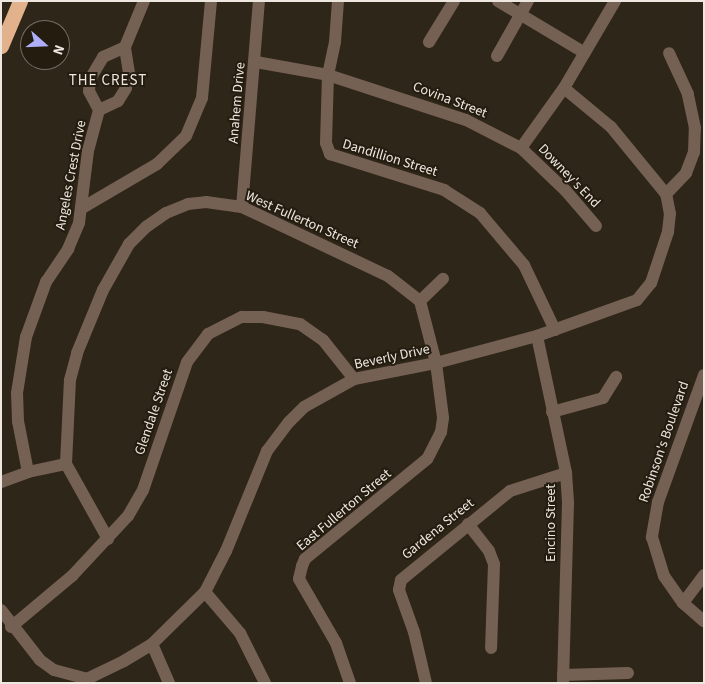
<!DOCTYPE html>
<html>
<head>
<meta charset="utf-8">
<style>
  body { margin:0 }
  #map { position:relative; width:705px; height:684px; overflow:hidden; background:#2e2619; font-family:"Source Sans 3",sans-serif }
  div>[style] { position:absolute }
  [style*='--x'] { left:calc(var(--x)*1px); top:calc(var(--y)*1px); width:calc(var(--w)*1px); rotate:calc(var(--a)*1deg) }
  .minor>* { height:12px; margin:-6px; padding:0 6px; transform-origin:6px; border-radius:6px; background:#756153 }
  .highway>* { height:15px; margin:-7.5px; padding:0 7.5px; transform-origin:7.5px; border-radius:7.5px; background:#e2b28d }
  span { translate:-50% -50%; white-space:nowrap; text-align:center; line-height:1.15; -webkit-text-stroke:4px #251c10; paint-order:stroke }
  .street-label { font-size:14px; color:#ede7df }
  .neighbourhood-label { font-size:15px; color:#ede7df; letter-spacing:1px }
  .frame { position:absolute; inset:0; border:2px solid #ede7df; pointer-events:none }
  .north { position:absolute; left:20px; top:20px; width:50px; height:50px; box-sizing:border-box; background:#251c10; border:1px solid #756d63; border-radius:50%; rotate:110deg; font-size:14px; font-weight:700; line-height:20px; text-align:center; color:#ede7df }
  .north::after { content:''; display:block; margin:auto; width:18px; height:22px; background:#aeaefa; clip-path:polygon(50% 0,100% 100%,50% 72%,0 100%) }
</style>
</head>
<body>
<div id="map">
  <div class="minor">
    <div style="--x:338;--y:1;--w:41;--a:94.2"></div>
    <div style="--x:335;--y:42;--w:34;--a:102"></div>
    <div style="--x:328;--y:75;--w:68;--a:91.7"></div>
    <div style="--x:326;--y:143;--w:12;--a:70"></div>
    <div style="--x:330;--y:154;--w:120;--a:17.5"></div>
    <div style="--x:444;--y:190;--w:43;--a:32.6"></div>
    <div style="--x:480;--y:213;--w:68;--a:49.8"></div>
    <div style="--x:524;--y:265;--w:72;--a:64.5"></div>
    <div style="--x:498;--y:1;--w:101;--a:30.9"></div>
    <div style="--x:429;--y:42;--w:48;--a:-58.6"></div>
    <div style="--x:497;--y:56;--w:63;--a:-60.6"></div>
    <div style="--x:256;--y:62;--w:73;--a:10.2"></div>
    <div style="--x:328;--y:75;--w:145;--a:18.1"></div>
    <div style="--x:466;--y:120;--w:62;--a:27"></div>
    <div style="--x:521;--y:148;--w:62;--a:43.7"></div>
    <div style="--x:566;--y:191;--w:46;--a:49.4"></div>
    <div style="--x:99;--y:110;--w:21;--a:-25"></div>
    <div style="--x:118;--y:101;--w:15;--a:-58"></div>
    <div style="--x:126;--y:88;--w:15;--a:-79"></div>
    <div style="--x:129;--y:73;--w:26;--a:-99"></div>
    <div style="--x:125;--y:47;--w:50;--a:-67.6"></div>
    <div style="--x:521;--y:148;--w:74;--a:-54.4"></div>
    <div style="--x:564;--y:88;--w:101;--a:-59.6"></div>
    <div style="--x:666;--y:194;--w:29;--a:-46"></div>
    <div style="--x:686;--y:173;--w:22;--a:-69"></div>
    <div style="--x:694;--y:152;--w:24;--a:-88"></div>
    <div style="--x:695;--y:128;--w:35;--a:-102"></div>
    <div style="--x:688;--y:94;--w:45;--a:-114.9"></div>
    <div style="--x:242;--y:207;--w:207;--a:-85.3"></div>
    <div style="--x:82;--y:208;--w:87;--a:-30.4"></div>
    <div style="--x:157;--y:164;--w:40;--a:-44"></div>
    <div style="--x:186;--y:136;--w:41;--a:-67.2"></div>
    <div style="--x:202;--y:98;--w:97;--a:-84.7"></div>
    <div style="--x:420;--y:301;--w:32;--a:-44"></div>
    <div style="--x:537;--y:336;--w:140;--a:78"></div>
    <div style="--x:566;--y:473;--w:30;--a:86"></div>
    <div style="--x:568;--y:503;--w:180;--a:91.6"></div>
    <div style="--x:704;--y:375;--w:135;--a:109.9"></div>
    <div style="--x:658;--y:502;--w:36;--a:100"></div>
    <div style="--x:652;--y:537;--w:41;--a:72.9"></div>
    <div style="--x:664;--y:576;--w:33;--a:55"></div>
    <div style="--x:683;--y:603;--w:28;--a:41"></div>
    <div style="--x:552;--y:412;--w:53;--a:-15.4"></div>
    <div style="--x:603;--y:398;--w:25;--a:-58"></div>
    <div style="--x:28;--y:472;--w:52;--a:-101.1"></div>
    <div style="--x:18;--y:421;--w:28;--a:-92"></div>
    <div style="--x:17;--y:393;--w:57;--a:-80.9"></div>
    <div style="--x:26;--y:337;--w:59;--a:-70"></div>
    <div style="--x:46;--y:282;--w:40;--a:-56"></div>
    <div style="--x:68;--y:249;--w:28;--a:-67"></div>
    <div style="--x:79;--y:223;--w:73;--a:-82.9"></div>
    <div style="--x:88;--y:151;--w:42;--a:-75"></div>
    <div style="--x:99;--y:110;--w:21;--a:-118"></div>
    <div style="--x:89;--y:91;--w:12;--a:-85"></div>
    <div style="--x:90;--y:79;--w:26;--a:-59"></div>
    <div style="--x:103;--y:57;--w:24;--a:-24"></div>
    <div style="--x:1;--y:482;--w:29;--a:-20"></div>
    <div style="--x:28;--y:472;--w:39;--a:-12"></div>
    <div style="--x:468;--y:524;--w:34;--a:52"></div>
    <div style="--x:489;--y:551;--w:14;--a:69"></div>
    <div style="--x:494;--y:564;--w:84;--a:92"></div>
    <div style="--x:108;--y:539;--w:86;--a:-119.2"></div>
    <div style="--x:66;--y:464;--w:84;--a:-87.3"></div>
    <div style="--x:70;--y:380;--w:28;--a:-75"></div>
    <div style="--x:77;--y:353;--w:68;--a:-67.6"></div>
    <div style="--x:103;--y:290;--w:53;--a:-60.5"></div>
    <div style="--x:129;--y:244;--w:24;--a:-45"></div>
    <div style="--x:146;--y:227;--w:24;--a:-35"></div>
    <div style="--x:166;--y:213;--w:24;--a:-22"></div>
    <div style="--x:188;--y:204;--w:18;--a:-6"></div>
    <div style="--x:206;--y:202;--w:36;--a:8"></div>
    <div style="--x:242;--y:207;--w:161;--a:25.3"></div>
    <div style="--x:388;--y:276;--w:41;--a:38"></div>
    <div style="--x:420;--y:301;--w:64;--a:75.5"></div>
    <div style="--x:436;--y:363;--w:55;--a:82.7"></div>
    <div style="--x:443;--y:418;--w:14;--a:98"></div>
    <div style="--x:441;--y:432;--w:30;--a:117"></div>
    <div style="--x:427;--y:459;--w:158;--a:140.7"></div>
    <div style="--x:305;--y:559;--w:8;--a:113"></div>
    <div style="--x:302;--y:566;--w:13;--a:103"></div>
    <div style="--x:299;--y:579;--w:74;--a:60"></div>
    <div style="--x:336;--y:643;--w:42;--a:70.7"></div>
    <div style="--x:205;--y:592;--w:54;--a:49.5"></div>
    <div style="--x:240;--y:633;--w:56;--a:63.4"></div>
    <div style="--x:683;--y:603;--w:35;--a:-53"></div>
    <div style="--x:1;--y:610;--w:63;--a:52"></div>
    <div style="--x:40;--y:660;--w:17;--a:36"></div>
    <div style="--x:54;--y:670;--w:34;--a:15"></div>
    <div style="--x:87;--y:679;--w:41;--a:-25.9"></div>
    <div style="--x:124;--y:661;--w:33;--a:-31"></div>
    <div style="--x:152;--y:644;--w:74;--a:-44.5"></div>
    <div style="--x:205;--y:592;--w:46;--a:-62.9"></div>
    <div style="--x:226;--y:551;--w:108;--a:-67.7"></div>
    <div style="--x:267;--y:451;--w:36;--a:-53"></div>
    <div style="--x:289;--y:422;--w:21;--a:-45"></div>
    <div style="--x:304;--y:407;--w:57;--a:-29.2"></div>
    <div style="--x:354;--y:379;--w:84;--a:-11"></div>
    <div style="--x:436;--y:363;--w:105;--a:-15"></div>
    <div style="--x:537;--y:336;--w:106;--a:-19.8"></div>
    <div style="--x:637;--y:300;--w:22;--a:-51"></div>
    <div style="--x:651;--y:283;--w:54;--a:-71.6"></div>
    <div style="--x:668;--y:232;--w:18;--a:-84"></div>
    <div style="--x:670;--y:214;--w:20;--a:-101"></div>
    <div style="--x:666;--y:194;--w:87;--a:-129.4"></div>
    <div style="--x:611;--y:127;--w:61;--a:-140.3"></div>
    <div style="--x:11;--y:627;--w:80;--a:-39.9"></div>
    <div style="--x:72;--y:576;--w:82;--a:-47"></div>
    <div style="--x:128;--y:516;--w:30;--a:-60"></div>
    <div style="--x:143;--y:490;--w:135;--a:-71"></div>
    <div style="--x:187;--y:362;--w:35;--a:-53"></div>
    <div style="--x:208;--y:334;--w:38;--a:-27"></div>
    <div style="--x:242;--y:317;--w:21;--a:0"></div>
    <div style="--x:263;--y:317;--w:38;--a:11"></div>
    <div style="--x:300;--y:324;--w:28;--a:35"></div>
    <div style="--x:323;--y:340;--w:50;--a:51.5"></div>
    <div style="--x:152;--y:644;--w:43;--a:66.4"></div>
    <div style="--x:563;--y:675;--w:65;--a:-1.8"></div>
    <div style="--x:426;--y:683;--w:52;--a:-103.2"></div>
    <div style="--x:414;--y:632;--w:45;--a:-109.7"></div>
    <div style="--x:399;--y:590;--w:10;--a:-79"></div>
    <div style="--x:401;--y:580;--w:141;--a:-39.2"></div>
    <div style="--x:510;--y:491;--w:59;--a:-17.8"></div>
  </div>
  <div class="highway">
    <div style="--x:1;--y:46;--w:49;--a:-67.1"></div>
  </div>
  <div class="street-label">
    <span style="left:450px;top:100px;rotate:21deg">Covina Street</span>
    <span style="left:237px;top:103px;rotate:-85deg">Anahem Drive</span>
    <span style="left:390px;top:158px;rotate:17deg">Dandillion Street</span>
    <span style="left:71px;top:175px;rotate:-79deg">Angeles Crest Drive</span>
    <span style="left:569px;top:176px;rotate:46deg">Downey's End</span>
    <span style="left:302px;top:220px;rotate:24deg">West Fullerton Street</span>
    <span style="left:392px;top:357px;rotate:-12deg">Beverly Drive</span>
    <span style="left:154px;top:412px;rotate:-71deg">Glendale Street</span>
    <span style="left:664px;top:442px;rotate:-71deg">Robinson's Boulevard</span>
    <span style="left:344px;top:510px;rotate:-40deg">East Fullerton Street</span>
    <span style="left:551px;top:523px;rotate:-90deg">Encino Street</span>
    <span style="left:438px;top:529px;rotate:-39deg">Gardena Street</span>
  </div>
  <div class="neighbourhood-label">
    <span style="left:108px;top:81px">THE CREST</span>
  </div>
  <div class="frame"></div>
  <div class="north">N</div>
</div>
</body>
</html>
